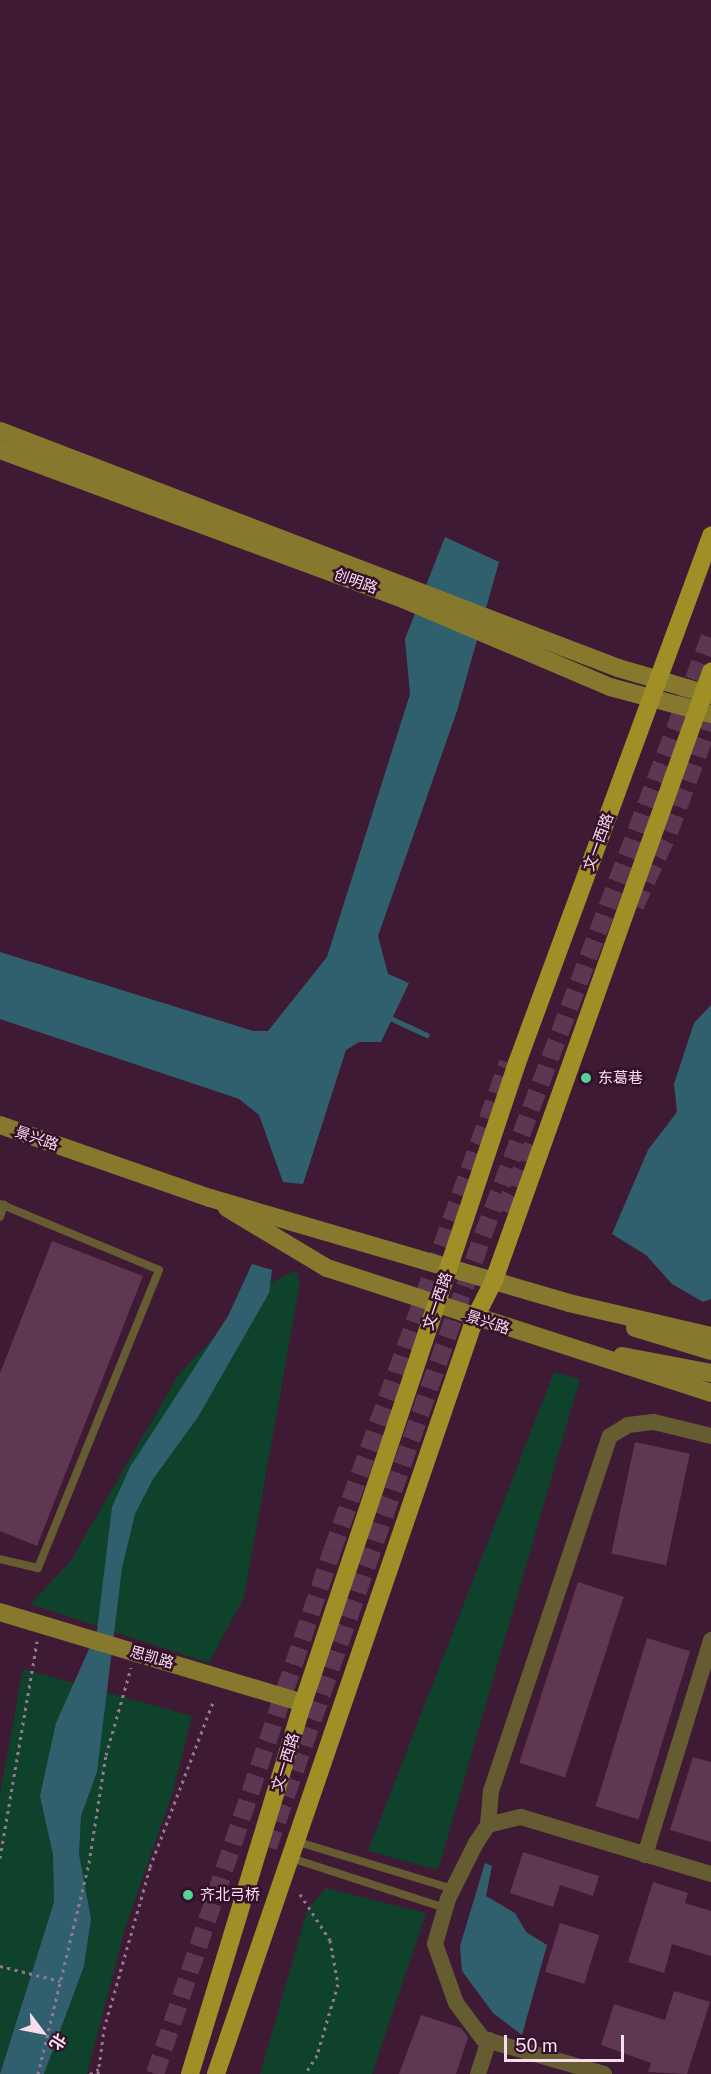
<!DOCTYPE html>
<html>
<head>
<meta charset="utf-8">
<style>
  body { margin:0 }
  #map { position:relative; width:711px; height:2074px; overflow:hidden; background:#3f1a35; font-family:"Public Sans","Noto Sans SC",sans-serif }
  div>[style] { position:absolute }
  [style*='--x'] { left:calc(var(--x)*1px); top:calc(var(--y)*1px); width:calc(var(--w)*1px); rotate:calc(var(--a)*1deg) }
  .green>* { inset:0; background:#0e422a }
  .water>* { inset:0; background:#30606e }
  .stream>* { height:4.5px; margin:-2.25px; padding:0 2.25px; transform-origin:2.25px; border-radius:2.25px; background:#30606e }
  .building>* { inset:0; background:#5f3752; transform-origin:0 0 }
  .highway-tunnel>* { height:18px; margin-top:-9px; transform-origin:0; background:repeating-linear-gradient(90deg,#5b3751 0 18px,transparent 0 27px) }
  .path>* { height:3px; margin-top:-1.5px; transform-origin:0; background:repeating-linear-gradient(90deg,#97778d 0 3px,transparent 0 7.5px) }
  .lane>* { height:8px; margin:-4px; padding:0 4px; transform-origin:4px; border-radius:4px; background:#655d31 }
  .street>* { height:16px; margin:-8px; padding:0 8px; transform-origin:8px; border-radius:8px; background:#655d31 }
  .secondary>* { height:18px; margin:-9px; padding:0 9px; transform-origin:9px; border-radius:9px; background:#86792e }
  .primary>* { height:18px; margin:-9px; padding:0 9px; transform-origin:9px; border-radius:9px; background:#a08f27 }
  .dots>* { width:16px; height:16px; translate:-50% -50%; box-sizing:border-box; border:3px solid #34102a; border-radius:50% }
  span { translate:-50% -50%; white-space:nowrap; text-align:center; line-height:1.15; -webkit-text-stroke:5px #34102a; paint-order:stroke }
  .street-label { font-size:15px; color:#f7deee }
  .poi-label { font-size:15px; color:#f7deee }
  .left { translate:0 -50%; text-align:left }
  .north { position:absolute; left:12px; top:2002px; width:60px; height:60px; -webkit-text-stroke:4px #34102a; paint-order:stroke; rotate:122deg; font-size:16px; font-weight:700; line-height:24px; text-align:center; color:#f7deee }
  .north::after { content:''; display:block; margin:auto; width:21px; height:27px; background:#f7deee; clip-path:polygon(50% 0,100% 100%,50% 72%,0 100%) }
  .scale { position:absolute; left:504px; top:2035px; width:120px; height:27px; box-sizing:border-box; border:3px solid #f7deee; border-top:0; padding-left:8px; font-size:18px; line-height:21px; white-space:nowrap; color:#f7deee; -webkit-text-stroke:4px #34102a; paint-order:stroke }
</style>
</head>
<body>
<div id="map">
  <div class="green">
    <div style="clip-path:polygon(296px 1270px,300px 1283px,244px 1597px,209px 1663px,30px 1604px,70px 1562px,179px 1374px,263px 1287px)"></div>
    <div style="clip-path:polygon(554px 1372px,580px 1379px,438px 1870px,368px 1851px)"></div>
    <div style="clip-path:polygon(23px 1669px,192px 1716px,172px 1794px,125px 1929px,87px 2074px,44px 2074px,84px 1966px,91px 1919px,79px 1854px,81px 1816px,97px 1772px,40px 1796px,53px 1855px,54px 1902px,0 2073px,0 1794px)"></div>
    <div style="clip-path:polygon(326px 1888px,426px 1913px,372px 2074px,260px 2074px,308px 1908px)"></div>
  </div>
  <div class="water">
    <div style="clip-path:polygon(445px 537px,499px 562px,457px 711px,378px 936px,388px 974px,409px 983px,381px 1042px,359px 1042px,346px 1050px,303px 1184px,283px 1182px,259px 1115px,239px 1099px,0 1019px,0 952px,253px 1031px,268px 1031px,327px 957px,410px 694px,405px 639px)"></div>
    <div style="clip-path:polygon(711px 1005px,711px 1299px,703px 1302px,672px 1284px,646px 1255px,612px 1234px,648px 1150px,677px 1112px,674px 1084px,694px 1023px)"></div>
    <div style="clip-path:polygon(252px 1264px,272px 1270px,269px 1293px,198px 1417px,153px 1479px,135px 1514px,122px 1568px,97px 1772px,81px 1816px,79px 1854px,91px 1919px,84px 1966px,44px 2074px,0 2074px,54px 1902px,53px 1855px,40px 1796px,56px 1723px,97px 1631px,112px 1507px,130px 1467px,228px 1316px)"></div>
    <div style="clip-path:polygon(485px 1863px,492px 1866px,486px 1896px,515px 1913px,526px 1932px,547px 1945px,522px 2035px,493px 2013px,462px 1971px,460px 1946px)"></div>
  </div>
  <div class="stream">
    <div style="--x:386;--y:1016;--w:45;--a:24.9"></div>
  </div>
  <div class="building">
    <div style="clip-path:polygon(52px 1241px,143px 1276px,37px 1546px,0 1531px,0 1373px)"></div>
    <div style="left:635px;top:1442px;width:56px;height:114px;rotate:12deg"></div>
    <div style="left:578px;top:1582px;width:48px;height:190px;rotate:18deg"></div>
    <div style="left:647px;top:1638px;width:45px;height:176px;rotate:17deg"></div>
    <div style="clip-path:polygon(693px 1757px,711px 1762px,711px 1842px,670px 1830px)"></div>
    <div style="clip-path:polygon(523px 1852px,599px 1876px,593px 1896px,560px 1885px,553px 1907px,510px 1893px)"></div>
    <div style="clip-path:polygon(653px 1882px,688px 1893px,685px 1903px,711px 1911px,711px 1956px,672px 1944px,664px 1973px,628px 1962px)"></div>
    <div style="left:560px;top:1923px;width:41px;height:51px;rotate:17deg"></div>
    <div style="clip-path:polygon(674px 1991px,710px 2002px,687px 2074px,648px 2072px,651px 2063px,601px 2045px,614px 2004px,665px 2020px)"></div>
    <div style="clip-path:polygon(421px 2015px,461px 2028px,468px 2037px,456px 2074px,399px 2074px)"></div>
  </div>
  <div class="highway-tunnel">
    <div style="--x:635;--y:906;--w:81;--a:-65.3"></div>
    <div style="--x:669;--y:832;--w:121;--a:-69.6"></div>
    <div style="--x:503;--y:1211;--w:75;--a:-65.5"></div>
    <div style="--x:268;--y:1847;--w:649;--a:-70.64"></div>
    <div style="--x:483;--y:1235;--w:643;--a:-69.22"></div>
    <div style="--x:155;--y:2074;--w:552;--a:-71.3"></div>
    <div style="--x:332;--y:1551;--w:519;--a:-70.17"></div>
  </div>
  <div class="path">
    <div style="--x:0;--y:1858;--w:220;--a:-80.3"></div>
    <div style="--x:300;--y:1894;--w:55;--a:56.9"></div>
    <div style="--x:330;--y:1940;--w:45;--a:79.7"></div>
    <div style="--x:338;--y:1984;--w:74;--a:106.5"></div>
    <div style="--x:317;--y:2055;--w:22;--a:122"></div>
    <div style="--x:0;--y:1966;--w:62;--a:14"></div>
    <div style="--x:38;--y:2074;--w:217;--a:-76.4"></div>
    <div style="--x:89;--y:1863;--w:109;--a:-81.1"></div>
    <div style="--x:106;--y:1755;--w:91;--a:-74"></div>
    <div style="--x:90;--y:2074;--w:10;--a:-29"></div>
    <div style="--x:98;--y:2074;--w:45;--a:-82.4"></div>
    <div style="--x:104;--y:2029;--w:168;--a:-74.1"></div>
    <div style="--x:150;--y:1867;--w:177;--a:-69.1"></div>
  </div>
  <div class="lane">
    <div style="--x:0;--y:1204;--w:172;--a:22.5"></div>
    <div style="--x:159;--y:1270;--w:322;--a:112.1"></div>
    <div style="--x:38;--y:1568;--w:39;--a:-167"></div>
    <div style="--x:0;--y:1217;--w:13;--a:-72"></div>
    <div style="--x:295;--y:1841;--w:165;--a:16.9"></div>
    <div style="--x:288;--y:1857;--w:165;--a:18"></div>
  </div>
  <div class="street">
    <div style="--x:488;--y:1825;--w:34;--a:-85"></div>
    <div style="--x:491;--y:1791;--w:374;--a:-71.5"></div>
    <div style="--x:610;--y:1436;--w:21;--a:-31"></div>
    <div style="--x:628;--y:1425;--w:26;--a:-7"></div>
    <div style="--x:654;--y:1422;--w:59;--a:13.8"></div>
    <div style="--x:645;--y:1855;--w:225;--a:-72.9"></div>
    <div style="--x:478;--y:2074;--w:36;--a:-72"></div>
    <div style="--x:604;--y:2074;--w:126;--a:-163.9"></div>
    <div style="--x:483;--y:2039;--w:45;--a:-126.9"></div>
    <div style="--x:456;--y:2003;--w:63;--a:-109.6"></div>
    <div style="--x:435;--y:1944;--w:47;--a:-73.9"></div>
    <div style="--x:448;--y:1899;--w:63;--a:-63.4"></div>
    <div style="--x:476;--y:1843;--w:22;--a:-56"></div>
    <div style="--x:488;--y:1825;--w:34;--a:-14"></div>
    <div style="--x:521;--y:1817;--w:198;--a:16.7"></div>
  </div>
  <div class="secondary">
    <div style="--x:0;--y:431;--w:662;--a:20.98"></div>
    <div style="--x:618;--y:668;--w:97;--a:16.2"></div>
    <div style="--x:0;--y:450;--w:430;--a:20.3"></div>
    <div style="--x:403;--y:599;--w:225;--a:23"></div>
    <div style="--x:610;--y:687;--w:105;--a:15"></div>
    <div style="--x:0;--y:1125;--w:222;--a:19.2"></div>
    <div style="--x:210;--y:1198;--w:374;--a:16.3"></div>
    <div style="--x:569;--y:1303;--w:146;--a:13.1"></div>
    <div style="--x:227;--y:1208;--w:117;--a:31"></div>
    <div style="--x:327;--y:1268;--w:404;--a:18"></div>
    <div style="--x:635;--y:1328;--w:79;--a:16.8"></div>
    <div style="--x:622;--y:1356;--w:91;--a:10.8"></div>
    <div style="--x:0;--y:1612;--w:316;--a:16.7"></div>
  </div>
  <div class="primary">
    <div style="--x:190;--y:2074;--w:388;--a:-73.1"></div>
    <div style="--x:303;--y:1703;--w:675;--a:-71.51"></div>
    <div style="--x:517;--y:1063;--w:562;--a:-69.79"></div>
    <div style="--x:216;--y:2074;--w:799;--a:-71.09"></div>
    <div style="--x:475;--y:1318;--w:42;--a:-63.4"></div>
    <div style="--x:494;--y:1280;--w:646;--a:-70.36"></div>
  </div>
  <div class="dots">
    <div style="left:586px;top:1078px;background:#53d396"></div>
    <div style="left:188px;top:1895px;background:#53d396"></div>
  </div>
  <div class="street-label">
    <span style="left:356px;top:581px;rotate:20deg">创明路</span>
    <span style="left:598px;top:842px;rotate:-70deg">文一西路</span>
    <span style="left:37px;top:1138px;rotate:19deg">景兴路</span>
    <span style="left:437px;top:1301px;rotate:-71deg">文一西路</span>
    <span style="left:488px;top:1322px;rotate:18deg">景兴路</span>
    <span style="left:152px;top:1657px;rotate:16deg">思凯路</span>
    <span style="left:285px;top:1762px;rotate:-73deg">文一西路</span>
  </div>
  <div class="poi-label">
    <span class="left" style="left:598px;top:1078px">东葛巷</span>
    <span class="left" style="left:200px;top:1895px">齐北弓桥</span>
  </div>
  <div class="north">北</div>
  <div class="scale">50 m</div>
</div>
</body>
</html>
